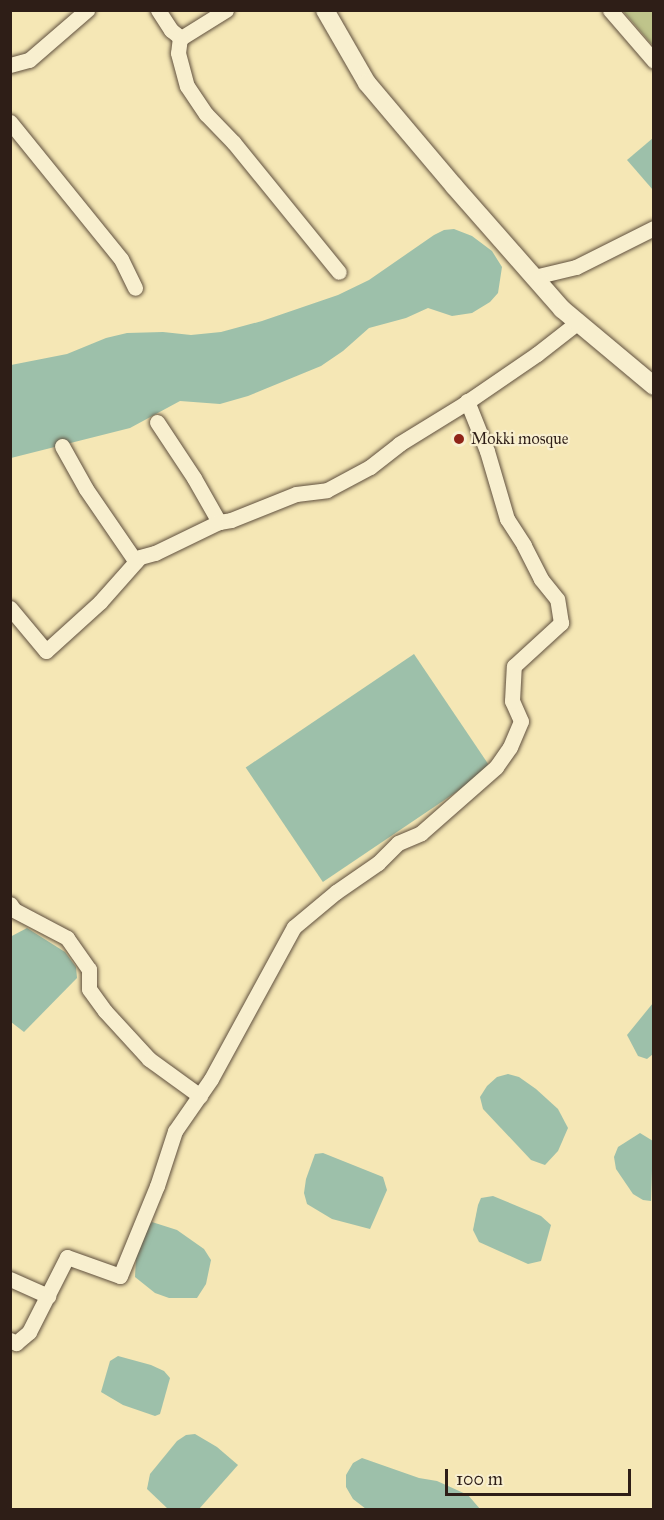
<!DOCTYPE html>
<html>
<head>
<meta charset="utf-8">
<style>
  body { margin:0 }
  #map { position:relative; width:664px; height:1520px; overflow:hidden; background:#f5e7b5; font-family:"IM FELL Great Primer",serif }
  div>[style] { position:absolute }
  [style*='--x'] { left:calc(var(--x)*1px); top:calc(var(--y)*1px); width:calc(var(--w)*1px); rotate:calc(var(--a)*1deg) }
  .green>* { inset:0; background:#bfc48b }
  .water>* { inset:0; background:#9dc0aa; transform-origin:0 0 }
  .roads { filter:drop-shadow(0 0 2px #60503e) drop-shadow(0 0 2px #60503e) }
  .minor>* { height:15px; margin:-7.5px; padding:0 7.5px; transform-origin:7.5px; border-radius:7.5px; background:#f8efcf }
  .tertiary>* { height:18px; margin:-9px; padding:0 9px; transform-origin:9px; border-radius:9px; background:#f8efcf }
  .dots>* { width:16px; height:16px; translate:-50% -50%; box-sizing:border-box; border:3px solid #f8efcf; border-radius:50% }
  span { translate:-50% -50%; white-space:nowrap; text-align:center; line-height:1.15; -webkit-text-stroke:4.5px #f8efcf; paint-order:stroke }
  .poi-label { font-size:16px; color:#2e1e17 }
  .left { translate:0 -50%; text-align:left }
  .frame { position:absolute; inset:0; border:12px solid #2e1e17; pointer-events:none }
  .scale { position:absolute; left:445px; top:1469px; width:186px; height:27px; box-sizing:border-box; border:3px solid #2e1e17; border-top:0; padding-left:8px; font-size:18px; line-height:21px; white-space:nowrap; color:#2e1e17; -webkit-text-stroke:4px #f8efcf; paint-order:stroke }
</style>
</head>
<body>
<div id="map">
  <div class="green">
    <div style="clip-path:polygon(623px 11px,653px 11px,653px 46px)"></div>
  </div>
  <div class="water">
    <div style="clip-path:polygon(653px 138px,653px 190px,627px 160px)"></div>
    <div style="clip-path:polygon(454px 229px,472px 236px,492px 251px,502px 267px,498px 293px,490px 302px,472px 313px,452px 316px,428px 308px,406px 318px,369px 328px,343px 351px,321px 366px,248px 396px,220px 404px,180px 401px,130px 428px,11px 458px,11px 365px,67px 354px,106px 338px,127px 333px,163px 332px,191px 335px,221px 332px,262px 321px,338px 295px,369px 280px,434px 235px,444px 230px)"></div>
    <div style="left:414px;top:654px;width:138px;height:203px;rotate:56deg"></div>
    <div style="clip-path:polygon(27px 928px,65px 952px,76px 967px,77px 978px,24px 1032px,11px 1022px,10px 937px)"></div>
    <div style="clip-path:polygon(653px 1003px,653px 1054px,647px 1059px,638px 1056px,627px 1035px)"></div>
    <div style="clip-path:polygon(508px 1074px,519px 1077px,536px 1089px,558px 1109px,568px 1128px,558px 1151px,545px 1165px,531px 1160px,483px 1109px,480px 1097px,487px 1086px,497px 1077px)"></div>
    <div style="clip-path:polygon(640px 1133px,653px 1141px,651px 1201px,643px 1200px,633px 1194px,616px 1169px,614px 1157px,618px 1147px)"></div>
    <div style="clip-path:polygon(323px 1153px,383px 1177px,387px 1190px,370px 1229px,332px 1219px,307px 1204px,304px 1193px,306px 1179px,315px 1154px)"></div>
    <div style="clip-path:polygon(493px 1196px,541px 1216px,551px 1225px,541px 1261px,528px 1264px,479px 1242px,473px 1230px,478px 1205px,481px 1198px)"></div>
    <div style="clip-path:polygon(152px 1222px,177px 1230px,204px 1249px,211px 1260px,206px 1284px,197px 1298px,169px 1298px,155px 1293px,135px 1277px,136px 1258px,146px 1227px)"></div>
    <div style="clip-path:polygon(118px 1356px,151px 1365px,164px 1371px,170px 1378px,160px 1414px,155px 1416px,123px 1405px,101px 1392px,110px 1361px)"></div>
    <div style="clip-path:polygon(195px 1434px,217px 1447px,238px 1465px,199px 1509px,168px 1509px,147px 1489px,150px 1474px,177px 1441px,186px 1435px)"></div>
    <div style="clip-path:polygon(362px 1458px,419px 1478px,437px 1481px,468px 1495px,480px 1509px,366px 1509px,353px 1499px,346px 1487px,346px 1475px,353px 1463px)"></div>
  </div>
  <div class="roads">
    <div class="minor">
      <div style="--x:158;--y:10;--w:24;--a:57"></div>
      <div style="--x:171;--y:30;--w:13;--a:39"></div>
      <div style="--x:181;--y:38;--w:53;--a:-31.9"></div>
      <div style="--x:610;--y:10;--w:67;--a:49.2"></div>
      <div style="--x:180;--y:37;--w:16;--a:97"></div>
      <div style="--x:178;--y:53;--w:34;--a:75"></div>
      <div style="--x:187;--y:86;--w:34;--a:56"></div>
      <div style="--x:206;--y:114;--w:40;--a:46"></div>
      <div style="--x:234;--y:143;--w:166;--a:50.9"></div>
      <div style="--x:10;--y:65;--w:20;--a:-15"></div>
      <div style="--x:29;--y:60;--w:77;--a:-40.8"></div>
      <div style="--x:10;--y:122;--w:176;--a:51"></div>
      <div style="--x:121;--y:259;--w:32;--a:64"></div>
      <div style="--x:534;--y:277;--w:43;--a:-13.4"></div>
      <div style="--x:576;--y:267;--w:87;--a:-26.6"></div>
      <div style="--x:157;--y:422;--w:67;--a:56.5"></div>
      <div style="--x:194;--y:478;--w:51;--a:60.4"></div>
      <div style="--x:62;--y:446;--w:49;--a:60.8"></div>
      <div style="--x:86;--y:489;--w:88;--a:55.6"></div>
      <div style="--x:10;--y:608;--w:56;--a:50.1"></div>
      <div style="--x:46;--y:651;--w:73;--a:-42.2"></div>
      <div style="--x:100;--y:602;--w:60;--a:-48.4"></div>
      <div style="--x:140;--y:557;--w:16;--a:-15"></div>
      <div style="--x:155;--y:553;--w:71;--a:-25.8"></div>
      <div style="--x:219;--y:522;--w:12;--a:-9"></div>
      <div style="--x:231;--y:520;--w:70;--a:-21.8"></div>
      <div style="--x:296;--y:494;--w:31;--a:-7"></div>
      <div style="--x:327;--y:490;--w:49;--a:-28.1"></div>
      <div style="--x:370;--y:467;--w:37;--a:-38"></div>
      <div style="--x:399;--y:444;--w:76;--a:-31.6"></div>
      <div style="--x:464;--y:404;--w:88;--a:-34.4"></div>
      <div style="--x:537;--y:354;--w:52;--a:-38"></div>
      <div style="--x:10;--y:904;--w:7;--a:56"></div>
      <div style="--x:14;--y:910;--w:60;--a:27.8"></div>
      <div style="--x:67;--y:938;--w:38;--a:55"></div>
      <div style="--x:89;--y:969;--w:20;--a:90"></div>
      <div style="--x:89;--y:989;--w:27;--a:54"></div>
      <div style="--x:105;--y:1011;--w:65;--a:47.5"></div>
      <div style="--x:149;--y:1059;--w:63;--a:36"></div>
      <div style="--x:10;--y:1279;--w:42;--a:24.1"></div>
      <div style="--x:10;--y:1340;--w:7;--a:27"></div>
      <div style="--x:16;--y:1343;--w:17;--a:-40"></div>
      <div style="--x:29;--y:1332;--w:84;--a:-63.1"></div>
      <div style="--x:67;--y:1257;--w:56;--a:19.7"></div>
      <div style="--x:120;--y:1276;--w:97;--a:-67.7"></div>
      <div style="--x:157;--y:1186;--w:58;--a:-71.9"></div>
      <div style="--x:175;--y:1131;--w:63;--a:-55.3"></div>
      <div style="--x:211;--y:1079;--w:173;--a:-61.4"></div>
      <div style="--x:294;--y:927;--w:55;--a:-39.8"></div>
      <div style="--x:336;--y:892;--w:51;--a:-34.6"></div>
      <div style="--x:378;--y:863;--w:28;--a:-45"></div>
      <div style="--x:398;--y:843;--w:25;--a:-23"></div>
      <div style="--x:421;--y:833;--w:100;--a:-41.3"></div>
      <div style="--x:496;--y:767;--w:24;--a:-55"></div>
      <div style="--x:510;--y:747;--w:28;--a:-67"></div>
      <div style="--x:521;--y:721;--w:22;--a:-114"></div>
      <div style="--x:512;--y:701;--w:35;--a:-87"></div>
      <div style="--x:514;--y:666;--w:64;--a:-42.5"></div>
      <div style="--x:561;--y:623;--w:24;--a:-99"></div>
      <div style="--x:557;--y:599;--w:26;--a:-129"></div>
      <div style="--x:541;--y:579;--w:38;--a:-117"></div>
      <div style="--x:524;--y:545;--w:31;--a:-123"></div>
      <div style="--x:507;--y:519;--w:71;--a:-106.4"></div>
      <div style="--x:487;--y:451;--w:54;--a:-111.8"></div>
    </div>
    <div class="tertiary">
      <div style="--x:325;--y:10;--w:84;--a:60.1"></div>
      <div style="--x:367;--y:83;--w:135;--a:49.8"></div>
      <div style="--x:454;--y:186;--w:164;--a:48.7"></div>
      <div style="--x:562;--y:309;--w:120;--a:39.9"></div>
    </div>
  </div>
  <div class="dots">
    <div style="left:459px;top:439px;background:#8f2418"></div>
  </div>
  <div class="poi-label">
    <span class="left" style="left:471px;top:439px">Mokki mosque</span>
  </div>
  <div class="frame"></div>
  <div class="scale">100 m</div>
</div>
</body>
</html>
